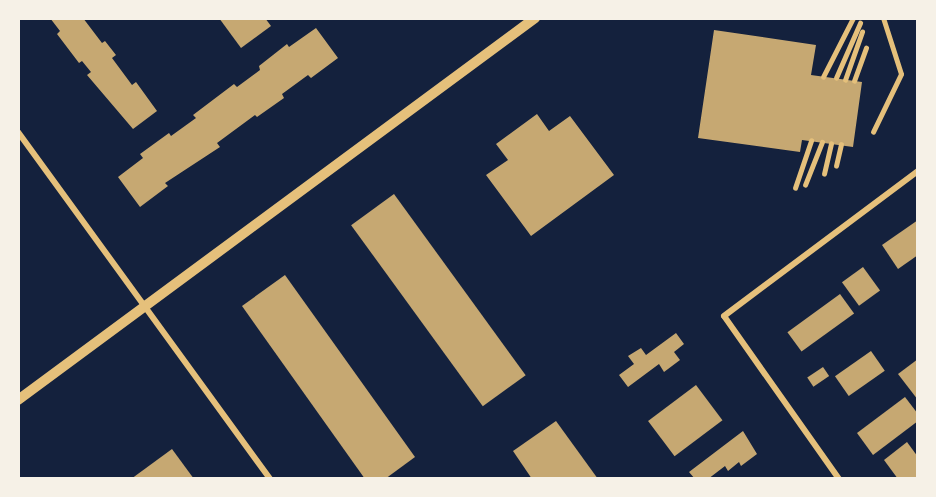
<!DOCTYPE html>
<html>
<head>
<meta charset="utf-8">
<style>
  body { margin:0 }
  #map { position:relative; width:936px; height:497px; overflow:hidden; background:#14213d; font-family:Signika,sans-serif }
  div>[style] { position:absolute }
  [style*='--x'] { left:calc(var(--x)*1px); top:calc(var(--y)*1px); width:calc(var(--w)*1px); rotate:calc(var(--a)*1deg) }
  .building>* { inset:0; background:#c6a872; transform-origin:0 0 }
  .service>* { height:4.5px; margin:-2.25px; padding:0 2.25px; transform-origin:2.25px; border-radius:2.25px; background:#e5c07b }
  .minor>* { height:6px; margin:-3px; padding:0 3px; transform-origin:3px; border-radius:3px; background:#e5c07b }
  .tertiary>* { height:10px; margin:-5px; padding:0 5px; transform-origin:5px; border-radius:5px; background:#e5c07b }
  span { translate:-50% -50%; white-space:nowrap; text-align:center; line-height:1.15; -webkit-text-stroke:5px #f6f1e7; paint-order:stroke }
  .frame { position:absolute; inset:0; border:20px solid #f6f1e7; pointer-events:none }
</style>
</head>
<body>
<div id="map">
  <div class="building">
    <div style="clip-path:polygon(50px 18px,83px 18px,102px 43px,105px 41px,116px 55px,112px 58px,132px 85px,136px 82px,157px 111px,133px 129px,87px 75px,91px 72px,82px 61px,79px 63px,57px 34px,60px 31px)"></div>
    <div style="clip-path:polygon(219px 18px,265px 18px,271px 26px,241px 48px)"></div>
    <div style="clip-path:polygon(316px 28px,338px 58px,311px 78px,308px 75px,282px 94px,284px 98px,257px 117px,255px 115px,217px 143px,220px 147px,165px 183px,168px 186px,140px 207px,118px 177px,143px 158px,140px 154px,169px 133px,171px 136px,196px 118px,193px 115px,234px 84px,237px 87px,260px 70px,259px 66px,287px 44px,289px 47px)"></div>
    <div style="clip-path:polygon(714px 30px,816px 45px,811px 75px,862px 82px,853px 147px,802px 140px,800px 152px,698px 138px)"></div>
    <div style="clip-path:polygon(537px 114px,549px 131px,570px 116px,614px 175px,531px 236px,486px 175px,508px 160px,496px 144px)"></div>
    <div style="left:394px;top:194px;width:224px;height:53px;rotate:54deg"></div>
    <div style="clip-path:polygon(918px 220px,918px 255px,898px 269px,882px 245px)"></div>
    <div style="left:863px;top:267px;width:29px;height:26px;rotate:54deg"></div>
    <div style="clip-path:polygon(285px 275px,415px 457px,385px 479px,365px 479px,242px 306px)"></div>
    <div style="left:840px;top:294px;width:24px;height:65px;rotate:54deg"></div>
    <div style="clip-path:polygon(676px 333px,684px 344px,674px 352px,680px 360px,664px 372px,659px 364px,628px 387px,619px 375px,634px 364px,628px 356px,641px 348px,646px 355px)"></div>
    <div style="left:871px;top:351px;width:24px;height:44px;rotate:55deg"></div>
    <div style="clip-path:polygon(918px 359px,918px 400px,898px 374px)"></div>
    <div style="left:823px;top:367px;width:11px;height:19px;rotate:56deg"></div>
    <div style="left:696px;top:385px;width:44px;height:60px;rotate:53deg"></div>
    <div style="clip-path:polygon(905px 397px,918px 414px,918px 421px,873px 455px,857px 433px)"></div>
    <div style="clip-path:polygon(556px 421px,598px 479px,532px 479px,513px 451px)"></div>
    <div style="clip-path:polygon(743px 431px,757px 454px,741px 466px,739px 462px,728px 471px,725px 466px,708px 479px,695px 479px,689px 472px)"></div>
    <div style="clip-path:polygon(907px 442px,918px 457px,918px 479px,898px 479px,884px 460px)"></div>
    <div style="clip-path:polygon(172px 449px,194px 479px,131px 479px)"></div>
  </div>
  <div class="service">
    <div style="--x:823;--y:77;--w:66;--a:-63"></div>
    <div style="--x:836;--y:78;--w:60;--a:-66.4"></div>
    <div style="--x:845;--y:80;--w:51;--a:-70.5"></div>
    <div style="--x:854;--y:81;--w:35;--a:-70"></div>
    <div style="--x:873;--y:132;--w:64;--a:-64.2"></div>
    <div style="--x:901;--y:74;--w:59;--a:-107.8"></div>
    <div style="--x:836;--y:166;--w:22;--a:-77"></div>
    <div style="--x:824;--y:174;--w:31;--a:-77"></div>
    <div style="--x:805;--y:185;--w:46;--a:-68.4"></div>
    <div style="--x:795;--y:188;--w:50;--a:-71.2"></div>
  </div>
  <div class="minor">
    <div style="--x:18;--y:132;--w:429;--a:54"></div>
    <div style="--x:839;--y:479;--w:199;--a:-125.2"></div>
    <div style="--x:724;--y:316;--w:242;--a:-36.8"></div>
  </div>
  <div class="tertiary">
    <div style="--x:18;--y:400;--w:643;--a:-36.46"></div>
  </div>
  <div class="frame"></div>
</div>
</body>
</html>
